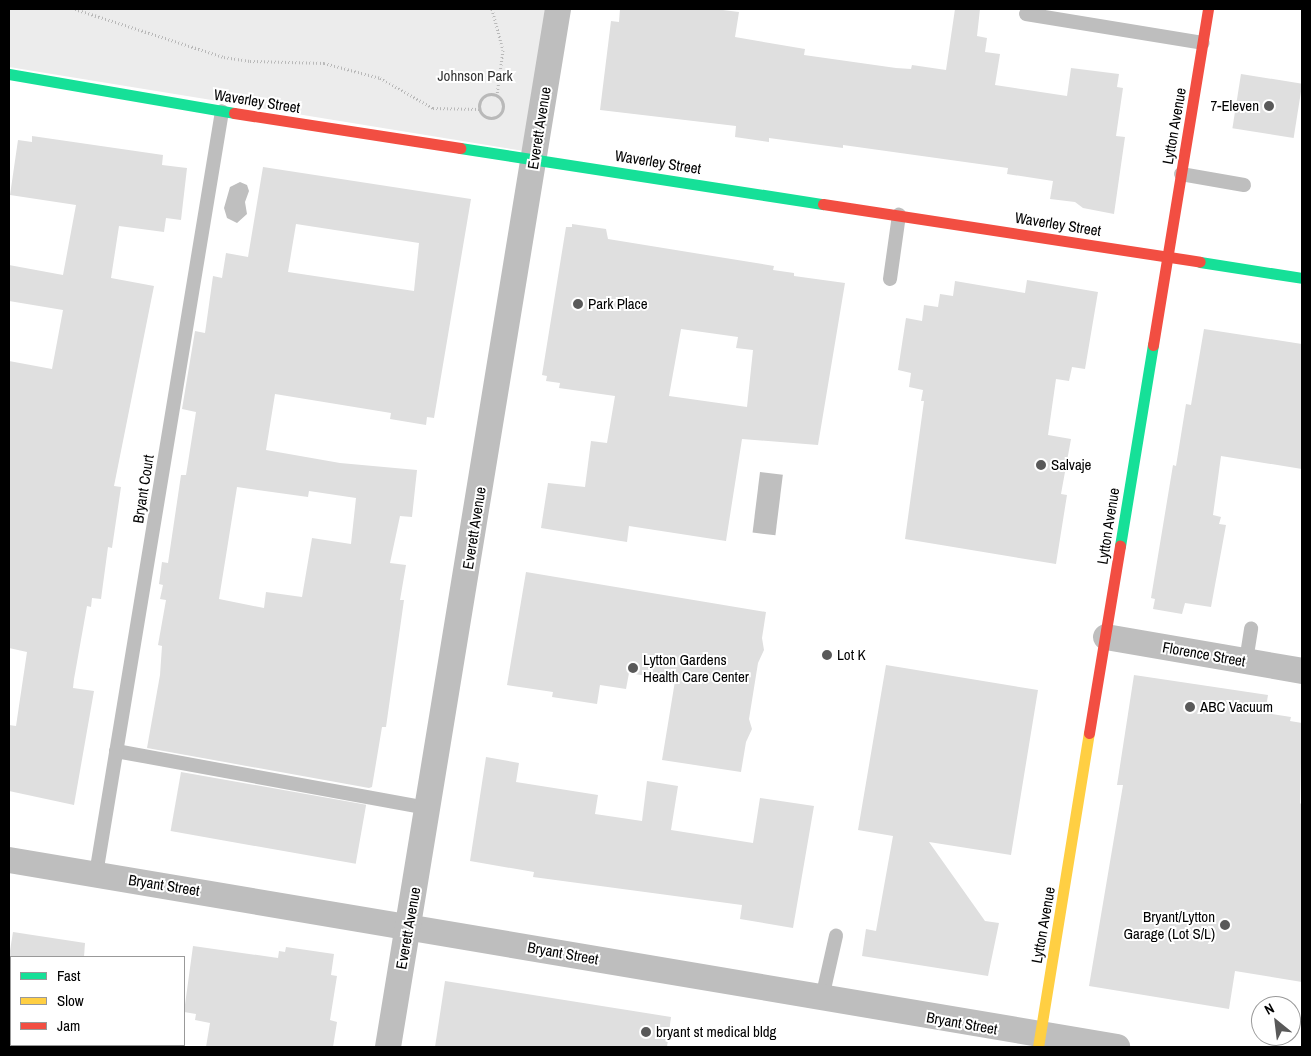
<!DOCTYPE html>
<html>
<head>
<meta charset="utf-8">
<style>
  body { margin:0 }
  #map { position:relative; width:1311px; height:1056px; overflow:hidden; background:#fff; font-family:"Archivo Narrow",sans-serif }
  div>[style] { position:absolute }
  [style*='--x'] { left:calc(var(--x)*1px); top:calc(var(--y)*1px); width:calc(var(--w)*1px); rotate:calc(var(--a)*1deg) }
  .green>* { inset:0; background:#ececec }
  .water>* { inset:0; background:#bfbfbf; transform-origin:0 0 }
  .building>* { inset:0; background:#dfdfdf; transform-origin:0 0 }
  .path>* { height:3px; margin-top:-1.5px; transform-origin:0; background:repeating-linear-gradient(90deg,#b9b9b9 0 1px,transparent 0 3.5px) }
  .path>.ring { margin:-1.5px; padding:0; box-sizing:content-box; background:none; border:3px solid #b9b9b9; border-radius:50% }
  .lane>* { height:14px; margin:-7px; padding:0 7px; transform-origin:7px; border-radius:7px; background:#bebebe }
  .street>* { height:26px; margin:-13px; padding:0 13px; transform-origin:13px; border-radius:13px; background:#bebebe }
  .fast>* { height:11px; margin:-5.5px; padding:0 5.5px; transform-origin:5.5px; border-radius:5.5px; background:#16e098 }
  .slow>* { height:11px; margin:-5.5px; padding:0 5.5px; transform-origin:5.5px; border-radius:5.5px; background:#ffcf43 }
  .jam>* { height:11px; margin:-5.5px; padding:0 5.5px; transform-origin:5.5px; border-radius:5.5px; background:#f24e42 }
  .dots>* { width:14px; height:14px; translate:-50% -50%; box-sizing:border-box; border:2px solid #fff; border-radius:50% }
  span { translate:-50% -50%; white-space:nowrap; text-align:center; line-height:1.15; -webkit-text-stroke:4px #fff; paint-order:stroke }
  .park-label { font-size:15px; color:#333 }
  .street-label { font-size:15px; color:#000 }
  .poi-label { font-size:15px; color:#000 }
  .right { translate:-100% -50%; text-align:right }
  .left { translate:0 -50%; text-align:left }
  .frame { position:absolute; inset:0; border:10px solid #000; pointer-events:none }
  .legend { position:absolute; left:10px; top:956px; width:175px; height:90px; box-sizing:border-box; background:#fff; border:1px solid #999; margin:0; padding:6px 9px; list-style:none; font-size:15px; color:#000 }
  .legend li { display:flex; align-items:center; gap:10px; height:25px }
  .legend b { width:25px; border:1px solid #999 }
  .north { position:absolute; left:1251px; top:996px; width:50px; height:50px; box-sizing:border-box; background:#fff; border:1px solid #999; border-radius:50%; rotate:331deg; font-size:14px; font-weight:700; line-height:20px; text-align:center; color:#000 }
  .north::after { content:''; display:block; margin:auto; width:18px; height:22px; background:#595959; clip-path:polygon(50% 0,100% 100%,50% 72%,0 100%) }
</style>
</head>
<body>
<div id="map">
  <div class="green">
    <div style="clip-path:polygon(9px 9px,555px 9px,530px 152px,9px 67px)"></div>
  </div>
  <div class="water">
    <div style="clip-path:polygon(240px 182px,247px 185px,249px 191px,245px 202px,247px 214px,237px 223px,227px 218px,224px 208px,230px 187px)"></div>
    <div style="left:760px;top:472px;width:23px;height:61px;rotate:7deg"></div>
  </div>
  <div class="building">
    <div style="clip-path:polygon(620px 9px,715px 9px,739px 12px,735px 37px,805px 49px,804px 55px,896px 68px,911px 69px,912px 65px,946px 70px,955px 9px,980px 9px,977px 36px,987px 38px,985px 52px,1000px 54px,995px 85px,1067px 96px,1071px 68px,1119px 74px,1117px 87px,1123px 88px,1116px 136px,1125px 137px,1114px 214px,1083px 208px,1075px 202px,1050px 199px,1053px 181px,1007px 174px,1008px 168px,843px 145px,843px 148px,769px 138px,769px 142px,735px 137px,736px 126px,600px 110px,611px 21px,619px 22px)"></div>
    <div style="left:1241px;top:74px;width:62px;height:55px;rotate:9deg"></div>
    <div style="clip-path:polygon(32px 136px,163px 155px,162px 165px,187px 168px,181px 220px,166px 218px,164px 232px,119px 226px,111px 278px,154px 286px,114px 486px,121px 487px,112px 548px,108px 547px,101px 599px,92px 598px,91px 607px,87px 606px,74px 679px,73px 688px,94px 691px,74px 805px,9px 791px,9px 725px,16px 726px,27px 652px,9px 648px,9px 361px,52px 369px,63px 310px,9px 301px,9px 265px,63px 275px,76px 205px,10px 195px,18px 140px,32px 142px)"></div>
    <div style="clip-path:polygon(evenodd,263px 167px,471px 199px,434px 418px,427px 417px,426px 425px,390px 419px,391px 413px,275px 394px,266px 450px,340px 463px,417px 470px,412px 517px,400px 516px,390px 563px,406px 565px,400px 600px,404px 600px,386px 727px,382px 727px,372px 787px,369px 788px,147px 748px,160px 675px,162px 646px,158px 645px,166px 600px,160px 599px,163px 585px,159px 584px,162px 562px,168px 563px,181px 475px,186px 475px,196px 412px,182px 409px,195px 331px,205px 333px,213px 276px,222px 278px,226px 253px,248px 257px,263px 167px,296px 224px,419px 243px,414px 291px,288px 272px,296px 224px,263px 167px,237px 487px,308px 497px,309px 491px,356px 498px,351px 544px,312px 538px,302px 597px,266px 592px,264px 608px,219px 599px,237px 487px)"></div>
    <div style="clip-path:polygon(evenodd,572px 224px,606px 229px,608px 239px,774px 266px,773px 270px,794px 273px,794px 276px,845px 283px,818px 445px,742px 439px,726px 541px,629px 526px,627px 542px,541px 528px,548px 483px,585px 487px,591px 441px,607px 443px,615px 396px,559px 388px,560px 383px,546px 381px,547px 376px,542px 375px,566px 227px,572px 227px,572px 224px,681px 329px,738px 337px,736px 348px,753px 350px,747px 407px,669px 396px,681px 329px)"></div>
    <div style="clip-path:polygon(1027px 280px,1098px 292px,1085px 369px,1072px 367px,1069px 381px,1056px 379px,1048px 435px,1071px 439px,1061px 494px,1067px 495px,1056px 564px,905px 539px,924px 401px,921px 401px,923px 390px,909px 387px,911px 373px,898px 370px,906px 318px,922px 321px,924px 305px,938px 307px,940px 294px,953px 296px,955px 281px,1025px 293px)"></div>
    <div style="clip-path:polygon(1204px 329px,1302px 344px,1302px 469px,1221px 456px,1213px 515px,1221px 517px,1219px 524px,1226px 525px,1211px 607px,1185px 603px,1182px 614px,1153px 609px,1155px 599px,1151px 598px,1173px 465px,1176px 466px,1186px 404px,1191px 405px)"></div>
    <div style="clip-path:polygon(526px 572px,766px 612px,762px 638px,764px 650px,758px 663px,749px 719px,752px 729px,746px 742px,741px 772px,662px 760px,675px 681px,629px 673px,626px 689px,600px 685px,597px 704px,552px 697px,553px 692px,507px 685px)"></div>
    <div style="clip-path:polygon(886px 665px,1038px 690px,1011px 855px,929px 842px,985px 921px,999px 923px,988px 976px,862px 956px,866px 929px,876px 931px,893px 836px,858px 830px)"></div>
    <div style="clip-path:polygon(1134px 675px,1268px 695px,1265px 713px,1291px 717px,1290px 721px,1302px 723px,1300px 803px,1302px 805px,1302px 982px,1235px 971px,1229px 1009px,1089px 986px,1123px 785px,1117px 785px)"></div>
    <div style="clip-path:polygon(486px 757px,519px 763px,516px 782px,598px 795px,595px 814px,642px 821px,647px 781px,678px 786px,671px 830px,753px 843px,760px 798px,814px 806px,793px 928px,740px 919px,742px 905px,533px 877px,534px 872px,470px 861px)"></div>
    <div style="left:181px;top:772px;width:188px;height:60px;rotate:10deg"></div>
    <div style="clip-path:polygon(13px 932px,85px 943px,84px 957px,9px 957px)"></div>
    <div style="clip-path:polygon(193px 946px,278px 958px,279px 951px,285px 952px,286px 947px,334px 954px,331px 975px,337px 976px,330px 1020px,337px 1022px,333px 1047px,206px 1047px,210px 1023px,195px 1020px,196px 1014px,184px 1012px)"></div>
    <div style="clip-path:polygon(445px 981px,671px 1017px,667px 1047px,435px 1047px)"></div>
  </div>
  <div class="path">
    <div style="--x:75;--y:9;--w:157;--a:17.9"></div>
    <div style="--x:224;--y:57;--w:26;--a:9"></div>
    <div style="--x:250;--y:61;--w:74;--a:1.5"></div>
    <div style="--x:324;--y:63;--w:58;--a:15"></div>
    <div style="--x:380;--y:78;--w:61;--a:29.5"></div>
    <div style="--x:433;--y:108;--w:46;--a:1.2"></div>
    <div style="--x:492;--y:9;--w:42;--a:75"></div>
    <div style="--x:503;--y:50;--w:45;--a:97.6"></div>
    <div class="ring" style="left:479px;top:94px;width:21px;height:21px"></div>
  </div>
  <div class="lane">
    <div style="--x:1026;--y:14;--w:179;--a:9.3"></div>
    <div style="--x:1181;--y:174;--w:64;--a:9.9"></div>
    <div style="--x:890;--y:279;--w:65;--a:-82"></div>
    <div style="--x:1246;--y:661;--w:33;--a:-81"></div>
    <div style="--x:116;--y:751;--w:317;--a:10.4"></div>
    <div style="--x:96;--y:874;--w:773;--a:-80.62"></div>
    <div style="--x:822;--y:998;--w:64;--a:-77.3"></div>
  </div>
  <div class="street">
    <div style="--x:1106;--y:637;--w:199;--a:9.8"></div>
    <div style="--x:9;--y:860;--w:1124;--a:9.58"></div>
    <div style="--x:388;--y:1047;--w:1052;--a:-80.7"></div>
  </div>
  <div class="fast">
    <div style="--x:9;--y:74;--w:228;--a:9.8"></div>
    <div style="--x:460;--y:148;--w:367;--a:8.8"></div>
    <div style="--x:1200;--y:262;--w:103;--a:8.9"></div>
    <div style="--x:1120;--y:546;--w:204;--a:-80.7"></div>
  </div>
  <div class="slow">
    <div style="--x:1038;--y:1047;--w:318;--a:-80.8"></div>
  </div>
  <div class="jam">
    <div style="--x:234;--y:113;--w:229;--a:8.8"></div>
    <div style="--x:823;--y:204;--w:381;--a:8.7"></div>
    <div style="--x:1153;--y:345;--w:340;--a:-80.7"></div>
    <div style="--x:1089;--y:733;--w:190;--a:-80.6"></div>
  </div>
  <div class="dots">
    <div style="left:1269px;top:106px;background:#595959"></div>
    <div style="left:578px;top:304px;background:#595959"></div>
    <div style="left:1041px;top:465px;background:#595959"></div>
    <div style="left:827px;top:655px;background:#595959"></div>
    <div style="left:633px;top:668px;background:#595959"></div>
    <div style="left:1190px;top:707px;background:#595959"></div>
    <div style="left:1225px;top:925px;background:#595959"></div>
    <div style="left:646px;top:1032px;background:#595959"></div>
  </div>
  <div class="park-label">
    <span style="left:475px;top:76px">Johnson Park</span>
  </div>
  <div class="street-label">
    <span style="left:257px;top:101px;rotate:9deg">Waverley Street</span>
    <span style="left:1174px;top:126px;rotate:-80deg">Lytton Avenue</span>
    <span style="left:539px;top:128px;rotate:-81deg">Everett Avenue</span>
    <span style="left:658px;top:162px;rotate:9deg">Waverley Street</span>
    <span style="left:1058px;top:224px;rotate:9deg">Waverley Street</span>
    <span style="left:143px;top:489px;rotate:-81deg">Bryant Court</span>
    <span style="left:1108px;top:526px;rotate:-81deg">Lytton Avenue</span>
    <span style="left:474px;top:528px;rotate:-81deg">Everett Avenue</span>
    <span style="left:1204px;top:654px;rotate:10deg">Florence Street</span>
    <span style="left:164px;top:885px;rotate:9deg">Bryant Street</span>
    <span style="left:1043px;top:925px;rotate:-80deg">Lytton Avenue</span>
    <span style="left:408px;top:928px;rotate:-80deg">Everett Avenue</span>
    <span style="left:563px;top:953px;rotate:10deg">Bryant Street</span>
    <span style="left:962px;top:1023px;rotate:10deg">Bryant Street</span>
  </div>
  <div class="poi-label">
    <span class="right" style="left:1259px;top:106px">7-Eleven</span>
    <span class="left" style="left:588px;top:304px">Park Place</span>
    <span class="left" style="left:1051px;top:465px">Salvaje</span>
    <span class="left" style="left:837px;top:655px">Lot K</span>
    <span class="left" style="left:643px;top:668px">Lytton Gardens<br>Health Care Center</span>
    <span class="left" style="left:1200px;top:707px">ABC Vacuum</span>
    <span class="right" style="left:1215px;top:925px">Bryant/Lytton<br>Garage (Lot S/L)</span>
    <span class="left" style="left:656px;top:1032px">bryant st medical bldg</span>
  </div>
  <div class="frame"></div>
  <ul class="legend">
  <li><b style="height:6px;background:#16e098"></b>Fast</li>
  <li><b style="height:6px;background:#ffcf43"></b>Slow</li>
  <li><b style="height:6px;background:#f24e42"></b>Jam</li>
  </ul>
  <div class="north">N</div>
</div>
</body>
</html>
